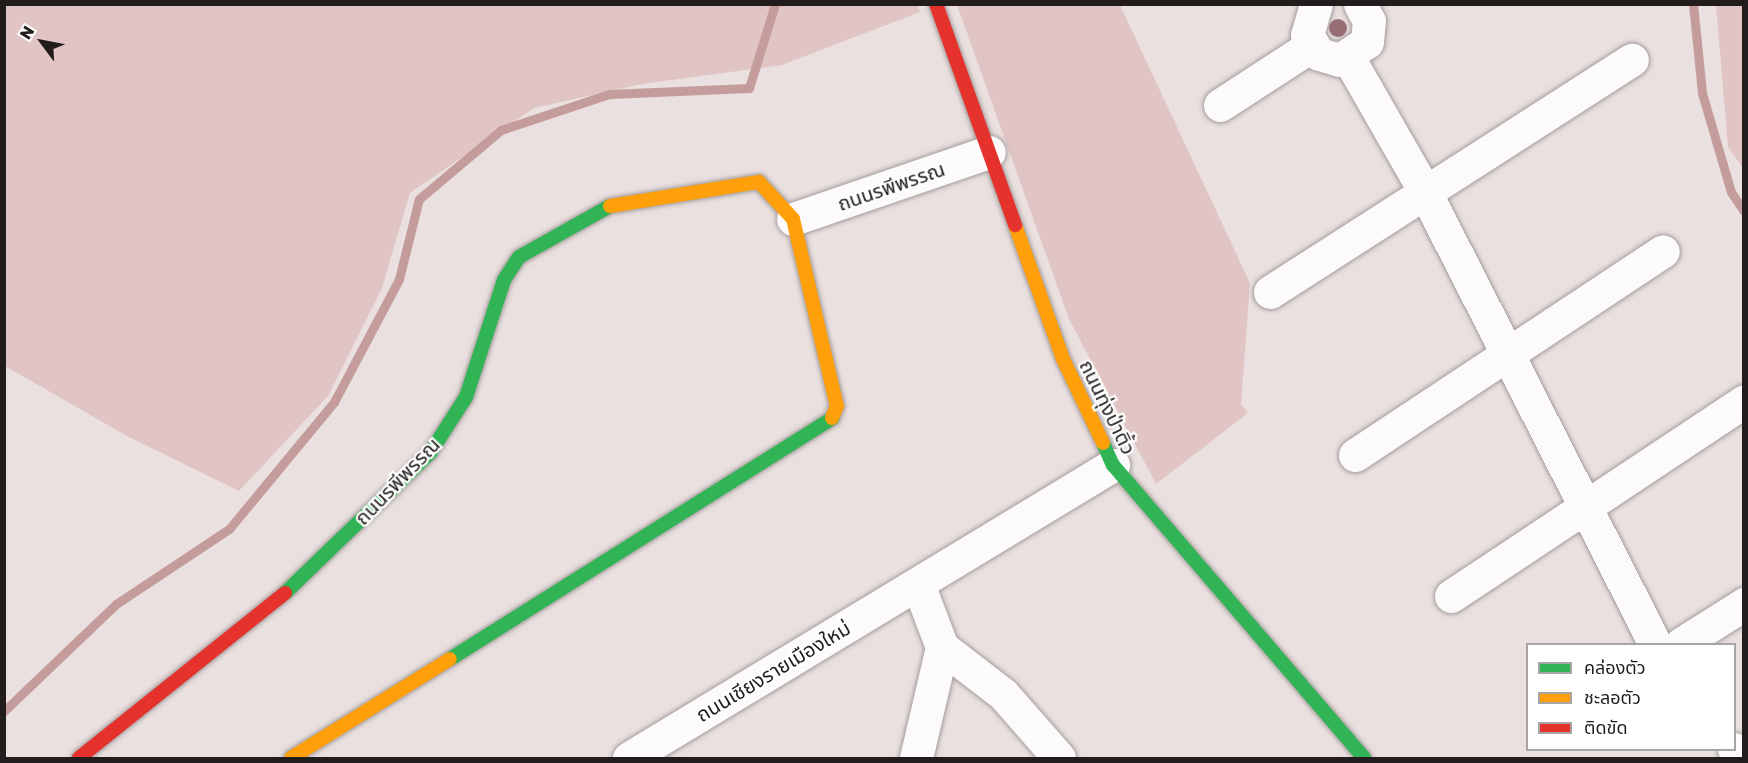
<!DOCTYPE html>
<html>
<head>
<meta charset="utf-8">
<style>
  body { margin:0 }
  #map { position:relative; width:1748px; height:763px; overflow:hidden; background:#e9e0df; font-family:"Golos Text","Noto Sans Thai",sans-serif }
  div>[style] { position:absolute }
  [style*='--x'] { left:calc(var(--x)*1px); top:calc(var(--y)*1px); width:calc(var(--w)*1px); rotate:calc(var(--a)*1deg) }
  .green>* { inset:0; background:#e1c5c5 }
  .stream>* { height:9px; margin:-4.5px; padding:0 4.5px; transform-origin:4.5px; border-radius:4.5px; background:#c49c9c }
  .roads { filter:drop-shadow(0 0 2px #a49d9c) drop-shadow(0 0 2px #a49d9c) }
  .street>* { height:33px; margin:-16.5px; padding:0 16.5px; transform-origin:16.5px; border-radius:16.5px; background:#fcfafa }
  .fast>* { height:14px; margin:-7px; padding:0 7px; transform-origin:7px; border-radius:7px; background:#30b455 }
  .slow>* { height:14px; margin:-7px; padding:0 7px; transform-origin:7px; border-radius:7px; background:#ff9f0a }
  .jam>* { height:14px; margin:-7px; padding:0 7px; transform-origin:7px; border-radius:7px; background:#e5322d }
  .trees>* { width:18px; height:18px; margin:-9px; border-radius:50%; background:#966e73 }
  span { translate:-50% -50%; white-space:nowrap; text-align:center; line-height:1.15; -webkit-text-stroke:4.5px #fff; paint-order:stroke }
  .street-label { font-size:20px; color:#221c1c }
  .frame { position:absolute; inset:0; border:6px solid #221c1c; pointer-events:none }
  .legend { position:absolute; left:1526px; top:643px; width:210px; height:108px; box-sizing:border-box; background:#fff; border:2px solid #a7a4a4; margin:0; padding:8px 10px; list-style:none; font-size:18px; color:#221c1c }
  .legend li { display:flex; align-items:center; gap:12px; height:30px }
  .legend b { width:30px; border:2px solid #a7a4a4 }
  .north { position:absolute; left:12px; top:12px; width:60px; height:60px; -webkit-text-stroke:4px #fff; paint-order:stroke; rotate:302deg; font-size:16px; font-weight:700; line-height:24px; text-align:center; color:#221c1c }
  .north::after { content:''; display:block; margin:auto; width:21px; height:27px; background:#221c1c; clip-path:polygon(50% 0,100% 100%,50% 72%,0 100%) }
</style>
</head>
<body>
<div id="map">
  <div class="green">
    <div style="clip-path:polygon(5px 4px,918px 4px,920px 12px,782px 65px,642px 84px,534px 108px,410px 193px,382px 288px,328px 396px,239px 491px,127px 436px,5px 366px)"></div>
    <div style="clip-path:polygon(957px 5px,1120px 5px,1250px 283px,1241px 404px,1248px 413px,1156px 484px,1069px 319px)"></div>
    <div style="clip-path:polygon(1716px 5px,1743px 5px,1743px 168px,1728px 147px)"></div>
  </div>
  <div class="stream">
    <div style="--x:1693;--y:4;--w:89;--a:84.2"></div>
    <div style="--x:1702;--y:93;--w:103;--a:73.7"></div>
    <div style="--x:1731;--y:192;--w:23;--a:56"></div>
    <div style="--x:4;--y:711;--w:155;--a:-43.7"></div>
    <div style="--x:116;--y:604;--w:136;--a:-33.6"></div>
    <div style="--x:229;--y:529;--w:165;--a:-50.4"></div>
    <div style="--x:334;--y:402;--w:139;--a:-62.1"></div>
    <div style="--x:399;--y:279;--w:82;--a:-76"></div>
    <div style="--x:419;--y:199;--w:107;--a:-40.1"></div>
    <div style="--x:501;--y:130;--w:114;--a:-18.4"></div>
    <div style="--x:609;--y:94;--w:140;--a:-2.5"></div>
    <div style="--x:749;--y:88;--w:88;--a:-72.8"></div>
  </div>
  <div class="roads">
    <div class="street">
      <div style="--x:1316;--y:4;--w:32;--a:106"></div>
      <div style="--x:1307;--y:35;--w:22;--a:58"></div>
      <div style="--x:1319;--y:54;--w:22;--a:16"></div>
      <div style="--x:1340;--y:60;--w:32;--a:-34"></div>
      <div style="--x:1367;--y:42;--w:21;--a:-85"></div>
      <div style="--x:1369;--y:21;--w:19;--a:-118"></div>
      <div style="--x:1349;--y:59;--w:151;--a:60.2"></div>
      <div style="--x:1424;--y:190;--w:509;--a:63.03"></div>
      <div style="--x:1220;--y:105;--w:108;--a:-33"></div>
      <div style="--x:793;--y:219;--w:207;--a:-18.9"></div>
      <div style="--x:1270;--y:292;--w:430;--a:-32.7"></div>
      <div style="--x:1355;--y:455;--w:369;--a:-33.5"></div>
      <div style="--x:1451;--y:596;--w:352;--a:-33.6"></div>
      <div style="--x:1681;--y:644;--w:75;--a:-32.4"></div>
      <div style="--x:942;--y:647;--w:77;--a:37.6"></div>
      <div style="--x:1003;--y:694;--w:85;--a:48.8"></div>
      <div style="--x:1734;--y:749;--w:13;--a:45"></div>
      <div style="--x:629;--y:758;--w:566;--a:-31.19"></div>
      <div style="--x:916;--y:758;--w:114;--a:-76.8"></div>
      <div style="--x:942;--y:647;--w:67;--a:-110.9"></div>
    </div>
    <div class="fast">
      <div style="--x:1103;--y:443;--w:24;--a:66"></div>
      <div style="--x:1113;--y:465;--w:386;--a:49.4"></div>
      <div style="--x:285;--y:593;--w:202;--a:-44"></div>
      <div style="--x:430;--y:453;--w:67;--a:-57.3"></div>
      <div style="--x:466;--y:397;--w:123;--a:-72"></div>
      <div style="--x:504;--y:280;--w:27;--a:-57"></div>
      <div style="--x:519;--y:257;--w:104;--a:-29.3"></div>
      <div style="--x:450;--y:659;--w:452;--a:-32.2"></div>
    </div>
    <div class="slow">
      <div style="--x:610;--y:206;--w:151;--a:-9.2"></div>
      <div style="--x:759;--y:182;--w:50;--a:47.4"></div>
      <div style="--x:793;--y:219;--w:192;--a:76.8"></div>
      <div style="--x:837;--y:406;--w:13;--a:113"></div>
      <div style="--x:1015;--y:225;--w:142;--a:70.3"></div>
      <div style="--x:1063;--y:359;--w:93;--a:64.5"></div>
      <div style="--x:291;--y:758;--w:187;--a:-31.9"></div>
    </div>
    <div class="jam">
      <div style="--x:936;--y:4;--w:235;--a:70.3"></div>
      <div style="--x:79;--y:758;--w:264;--a:-38.7"></div>
    </div>
  </div>
  <div class="trees">
    <div style="left:1338px;top:28px"></div>
  </div>
  <div class="street-label">
    <span style="left:891px;top:186px;rotate:-19deg">ถนนรพีพรรณ</span>
    <span style="left:1108px;top:407px;rotate:64deg">ถนนทุ่งป่าติ้ว</span>
    <span style="left:397px;top:481px;rotate:-46deg">ถนนรพีพรรณ</span>
    <span style="left:773px;top:671px;rotate:-31deg">ถนนเชียงรายเมืองใหม่</span>
  </div>
  <div class="frame"></div>
  <ul class="legend">
  <li><b style="height:8px;background:#30b455"></b>คล่องตัว</li>
  <li><b style="height:8px;background:#ff9f0a"></b>ชะลอตัว</li>
  <li><b style="height:8px;background:#e5322d"></b>ติดขัด</li>
  </ul>
  <div class="north">N</div>
</div>
</body>
</html>
